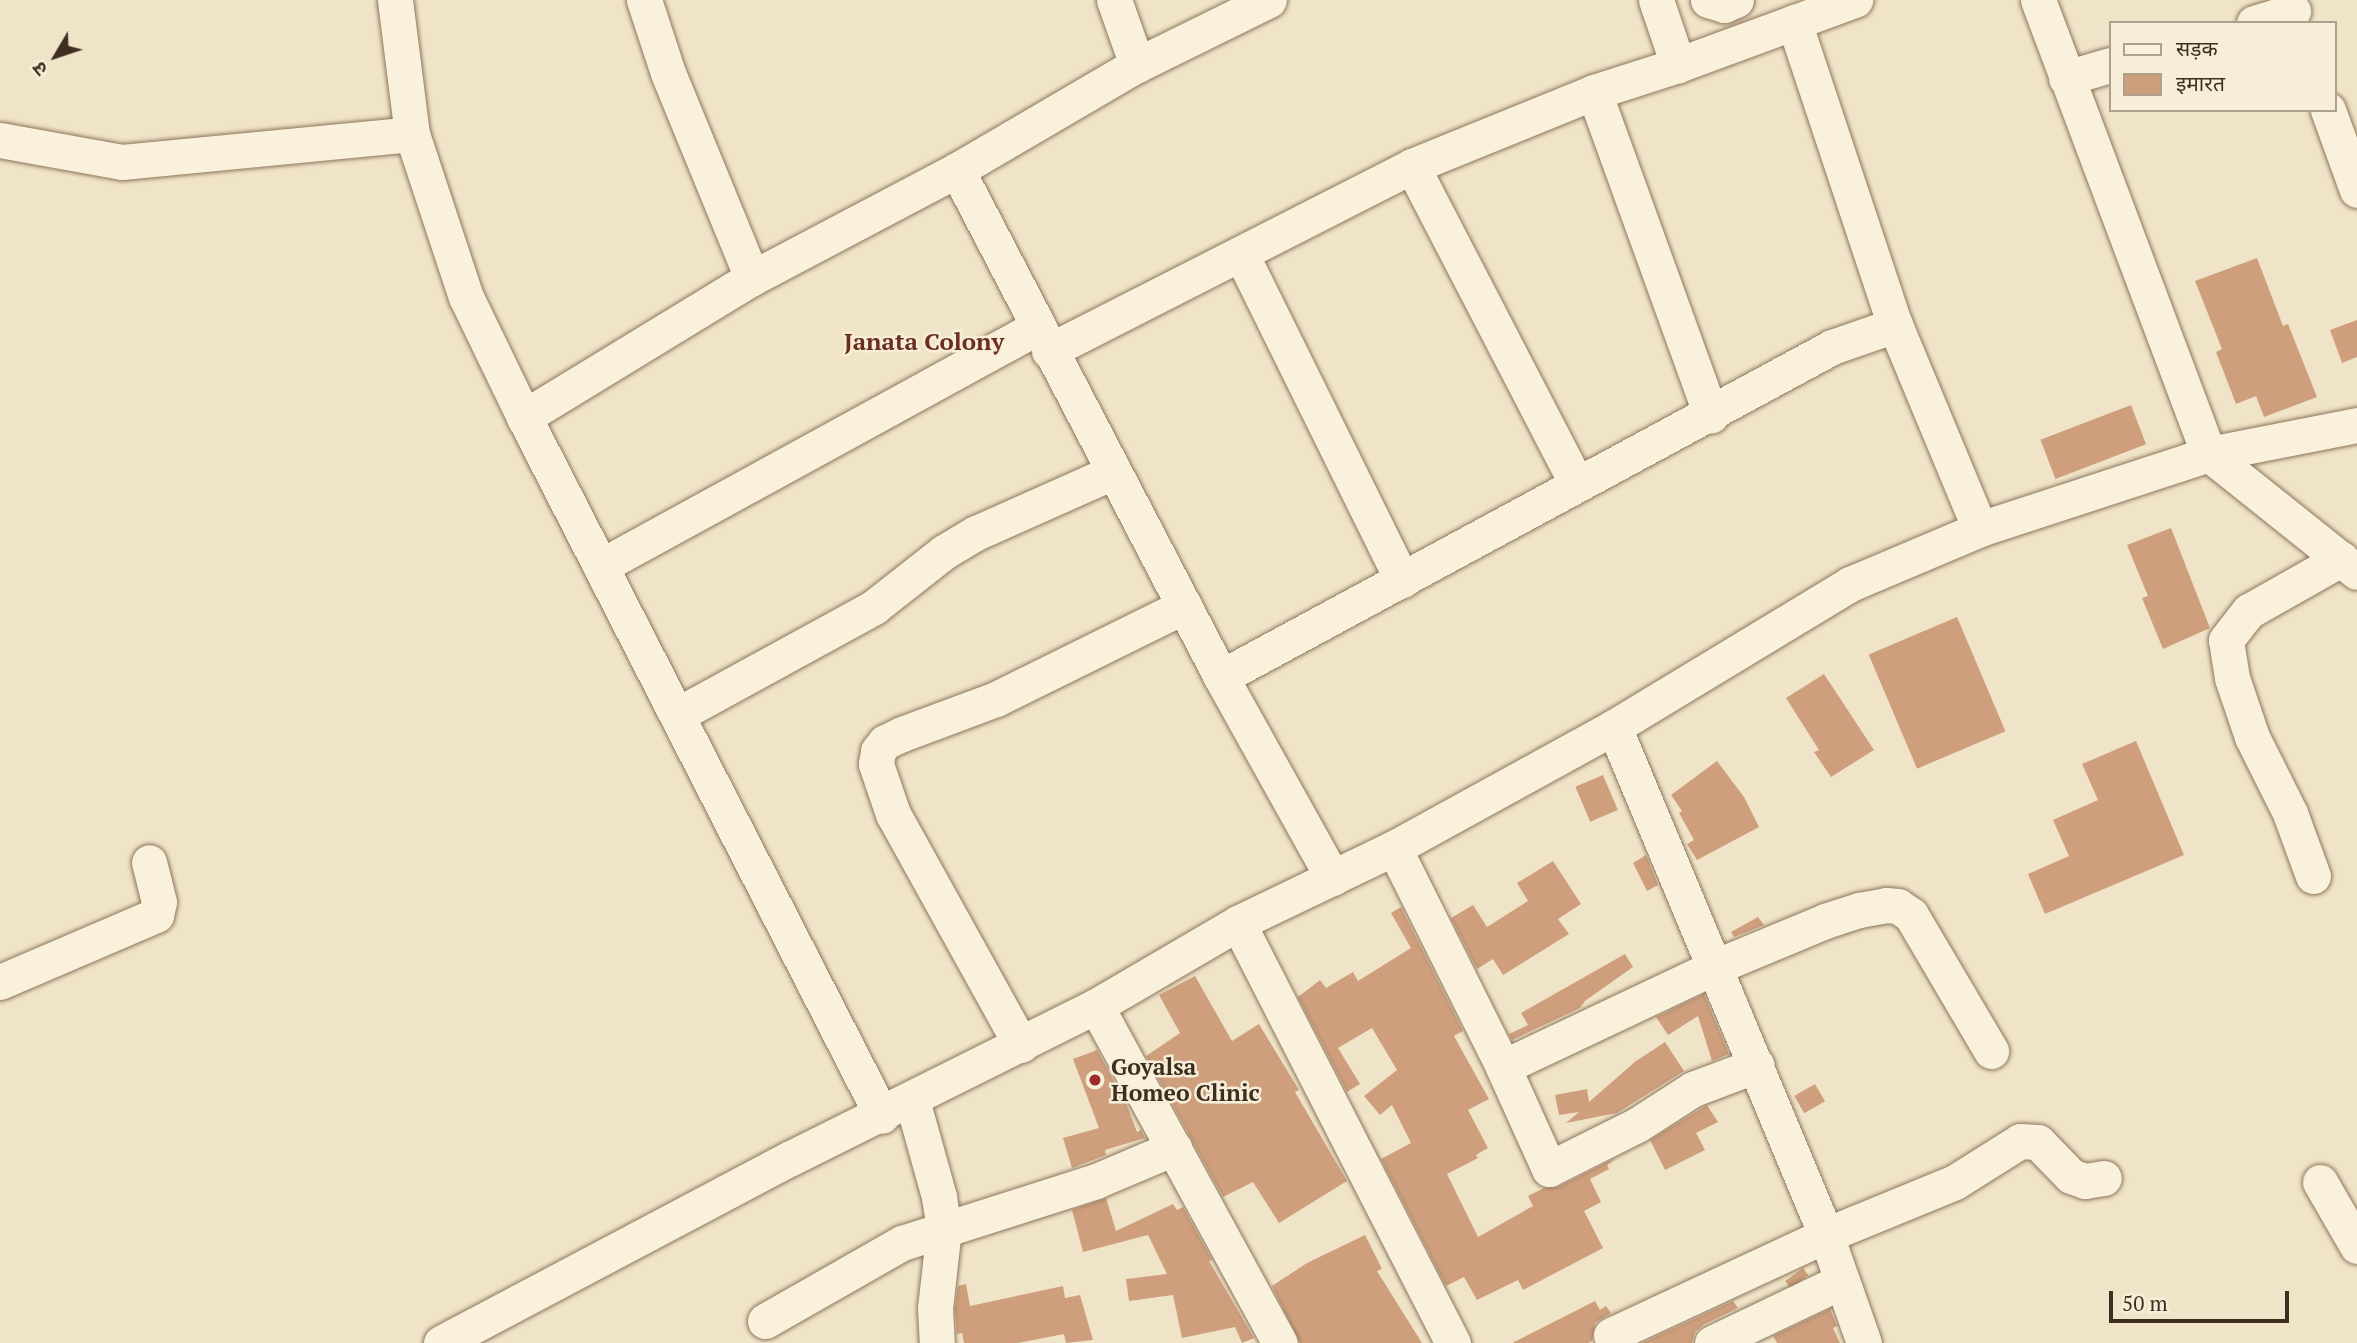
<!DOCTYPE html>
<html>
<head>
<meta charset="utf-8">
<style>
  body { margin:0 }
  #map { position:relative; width:2357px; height:1343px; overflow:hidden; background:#f0e4c8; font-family:"PT Serif","Noto Sans Devanagari",serif }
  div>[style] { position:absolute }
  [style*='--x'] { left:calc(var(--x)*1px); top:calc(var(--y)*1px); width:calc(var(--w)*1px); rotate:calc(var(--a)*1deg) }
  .building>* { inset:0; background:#cf9f7d; transform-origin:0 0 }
  .roads { filter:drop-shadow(0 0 2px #8d765c) drop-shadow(0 0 2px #8d765c) }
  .minor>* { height:35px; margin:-17.5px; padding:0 17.5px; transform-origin:17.5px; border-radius:17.5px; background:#faf1dc }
  .dots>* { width:19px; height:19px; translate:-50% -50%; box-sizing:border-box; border:4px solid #f7eed8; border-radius:50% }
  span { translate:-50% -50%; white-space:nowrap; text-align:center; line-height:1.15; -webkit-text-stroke:5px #f7eed8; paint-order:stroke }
  .poi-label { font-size:23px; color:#3d2e20; font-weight:700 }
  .left { translate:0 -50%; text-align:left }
  .neighbourhood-label { font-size:24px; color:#6b2e1e; font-weight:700 }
  .legend { position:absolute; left:2109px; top:21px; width:228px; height:91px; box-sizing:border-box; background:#f7eed8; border:2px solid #ada18e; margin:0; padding:9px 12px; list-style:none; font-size:21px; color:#3d2e20 }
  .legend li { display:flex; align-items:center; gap:14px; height:35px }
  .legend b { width:35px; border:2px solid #ada18e }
  .north { position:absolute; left:21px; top:21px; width:70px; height:70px; -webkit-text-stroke:5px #f7eed8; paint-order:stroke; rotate:231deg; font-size:19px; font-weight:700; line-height:28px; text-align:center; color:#3d2e20 }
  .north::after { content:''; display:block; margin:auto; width:24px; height:32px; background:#3d2e20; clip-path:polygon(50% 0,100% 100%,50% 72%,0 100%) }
  .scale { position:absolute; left:2109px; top:1291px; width:180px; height:32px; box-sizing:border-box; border:4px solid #3d2e20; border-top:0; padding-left:9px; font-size:21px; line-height:24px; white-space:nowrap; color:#3d2e20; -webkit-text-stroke:5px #f7eed8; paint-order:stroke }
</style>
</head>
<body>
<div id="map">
  <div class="building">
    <div style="clip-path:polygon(2257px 258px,2283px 326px,2288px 324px,2317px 397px,2264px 417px,2256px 396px,2236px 404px,2216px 352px,2222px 349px,2195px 281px)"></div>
    <div style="clip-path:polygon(2357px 320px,2357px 357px,2342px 363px,2330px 330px)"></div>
    <div style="left:2131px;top:405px;width:42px;height:97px;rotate:69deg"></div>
    <div style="clip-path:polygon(2171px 528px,2210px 628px,2163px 649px,2142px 598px,2148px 596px,2127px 545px)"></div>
    <div style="left:1957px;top:617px;width:124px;height:96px;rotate:67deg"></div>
    <div style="clip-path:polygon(1824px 674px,1874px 750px,1831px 777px,1814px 752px,1819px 750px,1786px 698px)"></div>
    <div style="clip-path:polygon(2136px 741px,2184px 855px,2045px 914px,2028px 874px,2069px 856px,2053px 820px,2098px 800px,2082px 764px)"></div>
    <div style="clip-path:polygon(1717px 761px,1744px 797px,1759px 827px,1697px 860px,1687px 844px,1694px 840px,1679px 813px,1682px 811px,1671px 795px)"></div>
    <div style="left:1603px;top:775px;width:38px;height:30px;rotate:67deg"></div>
    <div style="clip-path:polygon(1646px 855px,1658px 885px,1647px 891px,1633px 863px)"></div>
    <div style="clip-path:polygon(1553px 861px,1581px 904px,1558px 919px,1569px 934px,1503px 975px,1493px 959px,1477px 969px,1451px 918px,1473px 905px,1487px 927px,1528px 901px,1517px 883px)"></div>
    <div style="clip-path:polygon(1401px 907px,1463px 1031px,1454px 1036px,1489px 1099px,1468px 1110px,1488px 1148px,1476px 1155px,1478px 1158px,1447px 1174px,1478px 1237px,1533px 1206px,1528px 1196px,1544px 1188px,1558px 1187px,1616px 1158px,1607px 1165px,1609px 1169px,1590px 1179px,1601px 1202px,1584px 1211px,1603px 1248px,1523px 1290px,1518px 1280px,1477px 1300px,1464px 1277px,1446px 1286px,1381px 1159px,1411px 1143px,1392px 1105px,1380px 1115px,1364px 1096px,1397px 1070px,1372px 1028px,1338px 1048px,1360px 1084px,1347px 1092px,1298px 997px,1320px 980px,1326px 988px,1353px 972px,1358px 981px,1411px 948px,1391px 913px)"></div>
    <div style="clip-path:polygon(1758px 917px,1764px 925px,1734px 937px,1731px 932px)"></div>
    <div style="clip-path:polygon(1625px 954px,1633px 967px,1585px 1001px,1580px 1008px,1512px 1040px,1509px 1034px,1528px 1025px,1521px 1013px)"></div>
    <div style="clip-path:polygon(1195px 976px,1232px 1041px,1259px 1024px,1299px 1090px,1295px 1092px,1347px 1181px,1279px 1223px,1253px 1182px,1223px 1197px,1146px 1056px,1180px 1033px,1159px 995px)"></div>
    <div style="clip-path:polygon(1704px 994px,1729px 1054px,1712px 1061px,1698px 1016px,1668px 1035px,1656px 1017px)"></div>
    <div style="clip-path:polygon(1665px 1042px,1684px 1071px,1617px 1113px,1566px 1123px,1579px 1112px,1559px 1115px,1555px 1095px,1587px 1089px,1589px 1102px,1636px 1061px)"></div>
    <div style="clip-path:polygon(1097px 1050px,1126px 1103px,1137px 1132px,1141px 1130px,1145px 1138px,1105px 1150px,1106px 1155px,1072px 1168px,1063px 1138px,1099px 1128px,1073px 1059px)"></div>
    <div style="left:1815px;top:1084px;width:20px;height:24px;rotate:60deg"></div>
    <div style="clip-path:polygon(1707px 1105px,1718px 1122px,1696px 1133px,1705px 1150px,1665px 1170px,1650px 1140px)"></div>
    <div style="clip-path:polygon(1106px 1198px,1116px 1231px,1173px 1204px,1177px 1210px,1183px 1207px,1212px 1260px,1209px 1261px,1254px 1338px,1242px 1343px,1235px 1327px,1182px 1338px,1173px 1295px,1129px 1301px,1126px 1279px,1167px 1274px,1148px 1235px,1083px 1252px,1072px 1210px)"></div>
    <div style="clip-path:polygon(1365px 1235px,1382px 1269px,1377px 1271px,1422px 1343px,1300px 1343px,1272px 1286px,1307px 1263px)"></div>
    <div style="left:1803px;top:1268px;width:9px;height:22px;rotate:54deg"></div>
    <div style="clip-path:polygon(966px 1284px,970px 1306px,1063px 1286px,1065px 1298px,1080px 1295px,1093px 1340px,1066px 1343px,1064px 1334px,1018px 1343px,964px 1343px,962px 1333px,957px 1334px,955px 1309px,958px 1286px)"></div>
    <div style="clip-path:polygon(1595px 1301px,1600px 1310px,1606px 1306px,1611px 1313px,1595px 1323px,1592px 1341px,1588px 1343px,1512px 1343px)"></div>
    <div style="clip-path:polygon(1733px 1301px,1738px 1308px,1703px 1325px,1695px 1332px,1692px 1343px,1642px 1343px)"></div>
    <div style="clip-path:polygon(1830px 1309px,1837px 1326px,1833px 1328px,1840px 1343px,1777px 1343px,1773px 1336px)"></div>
  </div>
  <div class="roads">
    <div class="minor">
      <div style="--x:395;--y:0;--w:135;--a:82.8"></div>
      <div style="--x:412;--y:134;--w:172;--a:71.7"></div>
      <div style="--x:466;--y:297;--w:133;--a:64.2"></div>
      <div style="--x:524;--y:417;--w:785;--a:62.88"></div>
      <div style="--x:644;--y:0;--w:77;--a:71.8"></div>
      <div style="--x:668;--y:73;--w:222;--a:67.7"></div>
      <div style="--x:1114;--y:0;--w:69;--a:70.5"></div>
      <div style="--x:1656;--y:0;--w:69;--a:71.3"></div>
      <div style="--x:1708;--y:0;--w:17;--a:17"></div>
      <div style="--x:1724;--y:5;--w:13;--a:-23"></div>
      <div style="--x:2038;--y:0;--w:485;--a:69.4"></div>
      <div style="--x:2209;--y:454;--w:189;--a:38.6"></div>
      <div style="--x:1794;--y:22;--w:319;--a:71.6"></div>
      <div style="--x:1895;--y:325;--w:221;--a:67.4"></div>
      <div style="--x:2254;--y:23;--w:41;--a:-17.1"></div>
      <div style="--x:2066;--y:78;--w:46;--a:-16.5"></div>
      <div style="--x:1594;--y:92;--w:344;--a:70.1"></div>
      <div style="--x:2328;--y:110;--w:85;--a:70.1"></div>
      <div style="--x:0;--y:140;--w:124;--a:10.2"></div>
      <div style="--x:122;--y:162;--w:291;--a:-5.5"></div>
      <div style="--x:1412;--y:166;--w:357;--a:62.6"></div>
      <div style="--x:957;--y:170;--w:572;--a:62.49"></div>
      <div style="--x:1221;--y:677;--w:230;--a:60.9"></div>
      <div style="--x:1241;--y:254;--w:364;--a:63.7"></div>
      <div style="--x:1049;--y:351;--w:407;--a:-27"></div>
      <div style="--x:1412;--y:166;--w:196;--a:-22.1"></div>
      <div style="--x:1594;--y:92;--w:88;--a:-17.8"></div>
      <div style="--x:1678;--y:65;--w:189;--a:-20.2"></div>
      <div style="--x:524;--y:417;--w:267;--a:-31.4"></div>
      <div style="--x:752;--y:278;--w:232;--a:-27.8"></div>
      <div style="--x:957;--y:170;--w:208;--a:-30.3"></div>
      <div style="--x:1137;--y:65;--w:147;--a:-26.2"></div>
      <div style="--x:601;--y:566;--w:497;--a:-28.7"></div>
      <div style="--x:1221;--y:677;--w:694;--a:-28.37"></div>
      <div style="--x:1832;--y:347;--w:67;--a:-19.2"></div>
      <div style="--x:677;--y:715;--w:225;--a:-28.7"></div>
      <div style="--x:874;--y:607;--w:89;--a:-38.2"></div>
      <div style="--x:944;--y:552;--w:37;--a:-31"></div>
      <div style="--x:976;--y:533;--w:150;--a:-24"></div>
      <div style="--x:1614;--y:727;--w:550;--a:67.35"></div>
      <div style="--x:1826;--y:1235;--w:114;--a:70.6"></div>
      <div style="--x:1394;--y:848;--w:245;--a:63.5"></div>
      <div style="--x:1503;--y:1067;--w:112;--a:65.7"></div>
      <div style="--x:1549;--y:1169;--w:98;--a:-26.6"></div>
      <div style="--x:1637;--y:1125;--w:67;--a:-32.7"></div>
      <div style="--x:1693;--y:1089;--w:68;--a:-20.6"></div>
      <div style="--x:2313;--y:876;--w:67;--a:-110.1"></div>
      <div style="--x:2290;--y:813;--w:85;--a:-116.6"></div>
      <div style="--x:2252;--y:737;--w:62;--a:-108.7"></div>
      <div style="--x:2232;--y:678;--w:38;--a:-99"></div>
      <div style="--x:2226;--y:640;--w:37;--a:-52"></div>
      <div style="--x:2249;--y:611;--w:106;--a:-29.5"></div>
      <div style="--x:1238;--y:923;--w:472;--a:62.9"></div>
      <div style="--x:0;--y:982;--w:170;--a:-23.2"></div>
      <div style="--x:156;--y:915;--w:13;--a:-77"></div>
      <div style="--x:159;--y:902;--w:41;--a:-104"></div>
      <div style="--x:1096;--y:1006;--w:384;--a:61.4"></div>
      <div style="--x:1021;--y:1045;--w:264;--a:-119"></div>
      <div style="--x:893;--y:814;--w:53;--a:-108.8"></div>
      <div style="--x:876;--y:764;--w:13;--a:-81"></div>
      <div style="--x:878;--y:751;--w:11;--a:-52"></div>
      <div style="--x:885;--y:742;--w:19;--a:-25"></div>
      <div style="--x:902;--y:734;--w:100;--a:-20.4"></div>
      <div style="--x:996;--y:699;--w:210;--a:-26.3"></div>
      <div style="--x:1503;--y:1067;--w:237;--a:-25.3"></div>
      <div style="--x:1717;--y:966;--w:117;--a:-22.6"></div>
      <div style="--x:1825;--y:921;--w:36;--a:-18"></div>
      <div style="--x:1859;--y:910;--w:27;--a:-10"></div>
      <div style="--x:1886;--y:905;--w:12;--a:5"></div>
      <div style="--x:1898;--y:906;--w:16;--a:35"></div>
      <div style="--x:1911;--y:915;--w:158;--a:59.5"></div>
      <div style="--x:912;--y:1100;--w:101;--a:74.4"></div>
      <div style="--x:939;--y:1197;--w:31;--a:81"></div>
      <div style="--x:944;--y:1228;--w:81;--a:96.4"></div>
      <div style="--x:935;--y:1308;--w:35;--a:87"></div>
      <div style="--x:2320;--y:1182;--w:74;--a:60"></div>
      <div style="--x:765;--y:1321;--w:158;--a:-29.7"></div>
      <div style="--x:902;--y:1243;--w:204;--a:-17.7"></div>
      <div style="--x:1096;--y:1181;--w:85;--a:-22.9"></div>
      <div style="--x:1611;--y:1335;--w:237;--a:-24.9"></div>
      <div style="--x:1826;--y:1235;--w:139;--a:-22.3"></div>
      <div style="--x:1955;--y:1182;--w:77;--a:-32.2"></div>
      <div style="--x:2020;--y:1141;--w:18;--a:3"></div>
      <div style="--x:2038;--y:1142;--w:47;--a:45.9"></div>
      <div style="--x:2071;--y:1176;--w:15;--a:20"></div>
      <div style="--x:2085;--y:1181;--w:19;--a:-9"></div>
      <div style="--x:441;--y:1343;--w:396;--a:-27.9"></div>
      <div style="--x:791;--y:1158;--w:341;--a:-26.5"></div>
      <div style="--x:1096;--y:1006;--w:164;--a:-30.3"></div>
      <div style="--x:1238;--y:923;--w:173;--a:-25.7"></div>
      <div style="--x:1394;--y:848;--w:251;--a:-28.8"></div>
      <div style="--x:1614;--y:727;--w:276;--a:-31.2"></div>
      <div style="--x:1850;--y:584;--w:141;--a:-22.9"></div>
      <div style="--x:1980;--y:529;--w:241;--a:-18.1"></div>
      <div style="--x:2209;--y:454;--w:151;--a:-11.1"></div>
      <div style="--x:1712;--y:1343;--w:142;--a:-25.5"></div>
    </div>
  </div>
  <div class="dots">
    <div style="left:1095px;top:1080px;background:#9e2a2b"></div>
  </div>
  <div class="poi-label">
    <span class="left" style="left:1111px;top:1080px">Goyalsa<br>Homeo Clinic</span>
  </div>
  <div class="neighbourhood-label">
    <span style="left:924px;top:342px">Janata Colony</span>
  </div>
  <ul class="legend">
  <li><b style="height:9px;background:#faf1dc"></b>सड़क</li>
  <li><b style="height:19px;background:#cf9f7d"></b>इमारत</li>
  </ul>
  <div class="north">उ</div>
  <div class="scale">50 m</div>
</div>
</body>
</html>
